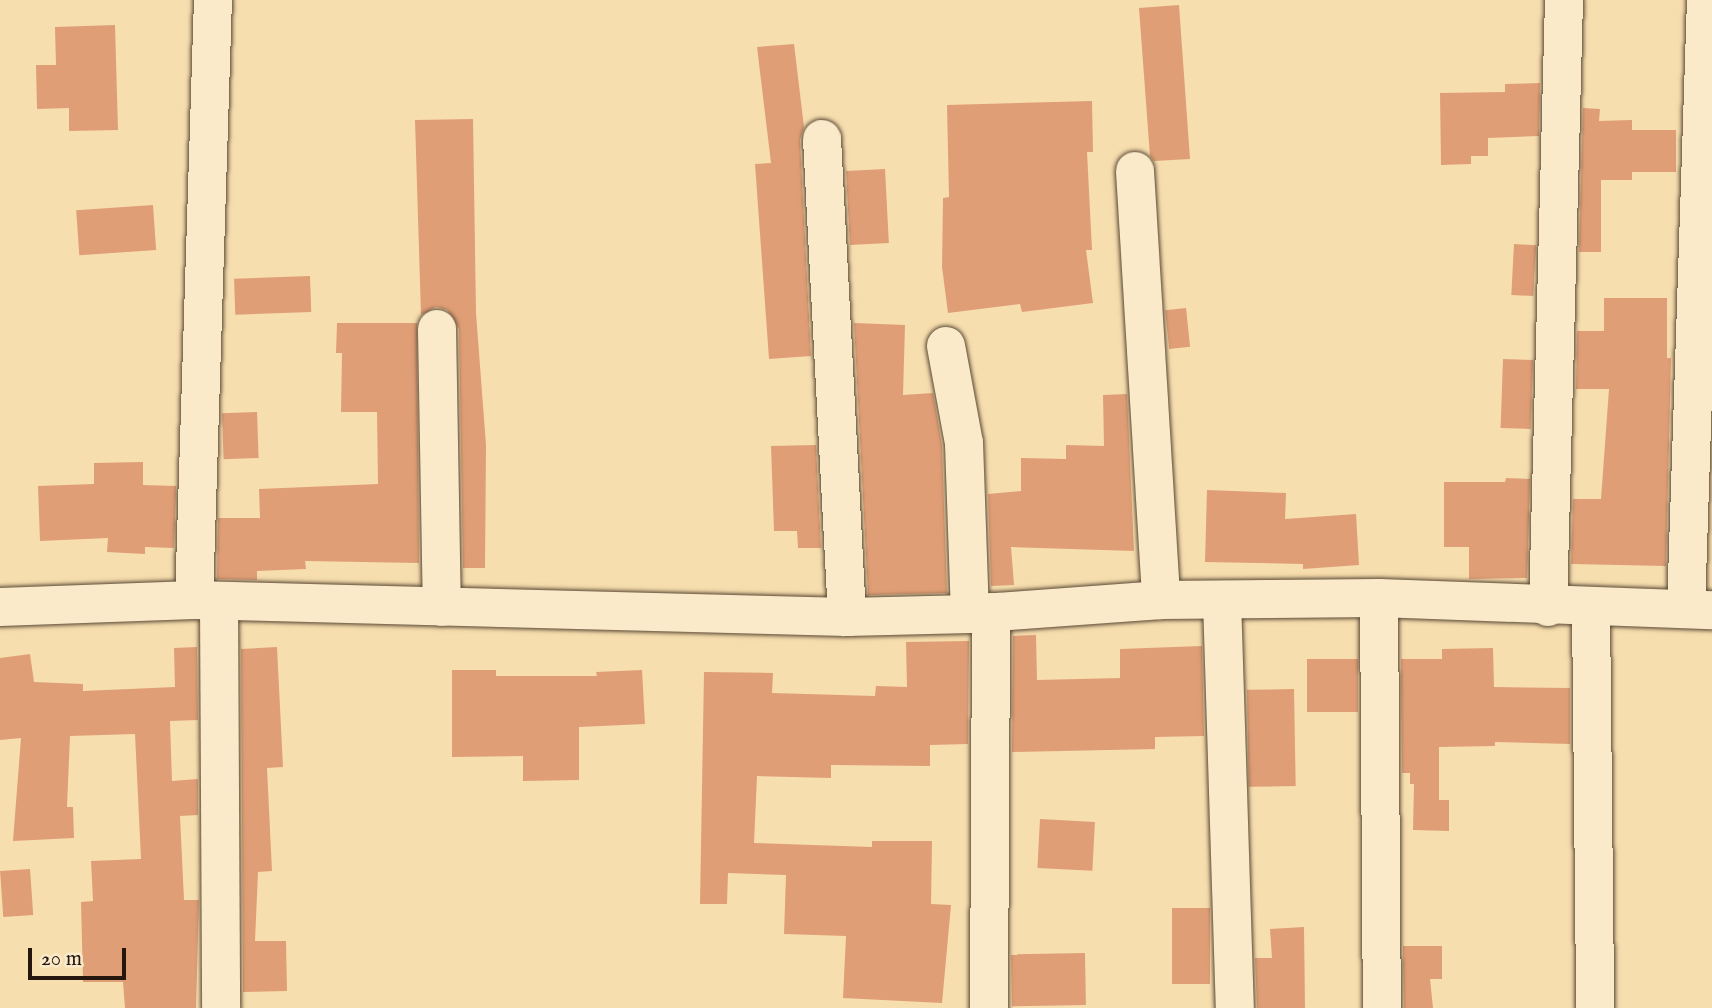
<!DOCTYPE html>
<html>
<head>
<meta charset="utf-8">
<style>
  body { margin:0 }
  #map { position:relative; width:1712px; height:1008px; overflow:hidden; background:#f7deae; font-family:"IM FELL English",serif }
  div>[style] { position:absolute }
  [style*='--x'] { left:calc(var(--x)*1px); top:calc(var(--y)*1px); width:calc(var(--w)*1px); rotate:calc(var(--a)*1deg) }
  .building>* { inset:0; background:#e09e76; transform-origin:0 0 }
  .roads { filter:drop-shadow(0 0 2px #5a4936) drop-shadow(0 0 2px #5a4936) }
  .minor>* { height:38px; margin:-19px; padding:0 19px; transform-origin:19px; border-radius:19px; background:#faeaca }
  span { translate:-50% -50%; white-space:nowrap; text-align:center; line-height:1.15; -webkit-text-stroke:5px #faeaca; paint-order:stroke }
  .scale { position:absolute; left:28px; top:948px; width:98px; height:32px; box-sizing:border-box; border:4px solid #26170e; border-top:0; padding-left:9px; font-size:21px; line-height:24px; white-space:nowrap; color:#26170e; -webkit-text-stroke:5px #faeaca; paint-order:stroke }
</style>
</head>
<body>
<div id="map">
  <div class="building">
    <div style="clip-path:polygon(1179px 5px,1190px 159px,1154px 161px,1150px 156px,1139px 8px)"></div>
    <div style="clip-path:polygon(115px 25px,118px 130px,69px 131px,69px 108px,37px 109px,36px 65px,56px 65px,55px 27px)"></div>
    <div style="clip-path:polygon(794px 44px,804px 127px,800px 140px,811px 356px,769px 359px,755px 164px,771px 163px,757px 47px)"></div>
    <div style="clip-path:polygon(1540px 83px,1539px 136px,1488px 138px,1488px 156px,1471px 156px,1471px 164px,1441px 165px,1440px 93px,1505px 92px,1505px 84px)"></div>
    <div style="clip-path:polygon(1092px 101px,1093px 152px,1087px 152px,1092px 250px,1086px 250px,1093px 303px,1022px 312px,1020px 304px,948px 313px,942px 267px,943px 198px,949px 197px,947px 105px)"></div>
    <div style="clip-path:polygon(1583px 108px,1600px 109px,1599px 121px,1632px 120px,1632px 130px,1676px 130px,1676px 172px,1632px 172px,1632px 180px,1601px 180px,1601px 252px,1579px 252px)"></div>
    <div style="clip-path:polygon(473px 119px,476px 313px,486px 445px,485px 568px,463px 568px,459px 329px,447px 310px,436px 307px,421px 315px,415px 120px)"></div>
    <div style="left:885px;top:169px;width:74px;height:39px;rotate:87deg"></div>
    <div style="left:153px;top:205px;width:45px;height:77px;rotate:86deg"></div>
    <div style="left:1514px;top:244px;width:22px;height:51px;rotate:3deg"></div>
    <div style="left:310px;top:276px;width:36px;height:76px;rotate:88deg"></div>
    <div style="clip-path:polygon(1604px 298px,1667px 298px,1667px 358px,1671px 358px,1666px 566px,1571px 564px,1573px 499px,1601px 499px,1609px 389px,1576px 389px,1577px 331px,1604px 331px)"></div>
    <div style="left:1186px;top:308px;width:39px;height:21px;rotate:84deg"></div>
    <div style="clip-path:polygon(337px 323px,417px 323px,419px 563px,305px 561px,306px 569px,257px 571px,257px 580px,217px 579px,218px 518px,260px 518px,259px 489px,378px 484px,377px 412px,341px 412px,342px 353px,336px 353px)"></div>
    <div style="clip-path:polygon(854px 323px,905px 325px,903px 395px,933px 393px,942px 445px,947px 593px,868px 595px)"></div>
    <div style="left:1503px;top:359px;width:30px;height:69px;rotate:2deg"></div>
    <div style="clip-path:polygon(1127px 394px,1134px 551px,1011px 547px,1014px 585px,991px 586px,988px 494px,1021px 491px,1021px 458px,1066px 459px,1066px 445px,1104px 446px,1103px 395px)"></div>
    <div style="left:257px;top:412px;width:46px;height:35px;rotate:88deg"></div>
    <div style="clip-path:polygon(816px 445px,821px 548px,798px 548px,797px 531px,774px 531px,771px 446px)"></div>
    <div style="clip-path:polygon(143px 462px,143px 485px,176px 486px,174px 548px,145px 547px,145px 554px,107px 552px,108px 538px,40px 541px,38px 486px,94px 484px,94px 463px)"></div>
    <div style="clip-path:polygon(1506px 478px,1530px 479px,1527px 578px,1469px 579px,1469px 547px,1444px 547px,1444px 482px,1505px 482px)"></div>
    <div style="clip-path:polygon(1207px 490px,1286px 493px,1285px 519px,1356px 514px,1359px 565px,1303px 569px,1303px 564px,1205px 562px)"></div>
    <div style="clip-path:polygon(1036px 635px,1037px 680px,1120px 678px,1120px 649px,1202px 646px,1204px 736px,1155px 737px,1155px 749px,1012px 752px,1013px 636px)"></div>
    <div style="clip-path:polygon(969px 641px,968px 744px,930px 745px,930px 766px,831px 765px,831px 778px,757px 776px,754px 843px,872px 847px,872px 841px,932px 841px,931px 904px,951px 905px,942px 1003px,843px 998px,846px 936px,784px 934px,786px 875px,728px 873px,727px 904px,700px 904px,704px 672px,773px 673px,772px 693px,875px 696px,876px 686px,907px 687px,906px 642px)"></div>
    <div style="clip-path:polygon(197px 647px,198px 720px,170px 721px,172px 781px,198px 779px,198px 815px,180px 816px,184px 900px,199px 900px,196px 1008px,125px 1008px,123px 982px,83px 982px,81px 902px,93px 901px,91px 861px,141px 859px,135px 734px,70px 736px,67px 807px,73px 807px,74px 838px,13px 841px,21px 738px,0 740px,0 658px,30px 654px,34px 682px,83px 684px,83px 691px,175px 687px,174px 648px)"></div>
    <div style="clip-path:polygon(277px 647px,283px 767px,267px 768px,272px 871px,258px 872px,255px 941px,286px 941px,287px 991px,243px 992px,241px 649px)"></div>
    <div style="clip-path:polygon(1493px 648px,1494px 687px,1570px 688px,1570px 744px,1495px 742px,1495px 746px,1439px 747px,1439px 800px,1449px 800px,1449px 831px,1413px 830px,1414px 784px,1410px 784px,1410px 773px,1402px 773px,1401px 659px,1442px 659px,1442px 649px)"></div>
    <div style="left:1307px;top:659px;width:51px;height:53px"></div>
    <div style="clip-path:polygon(452px 670px,496px 670px,496px 676px,597px 676px,596px 672px,642px 670px,645px 724px,579px 727px,579px 780px,523px 781px,523px 756px,452px 757px)"></div>
    <div style="left:1294px;top:689px;width:97px;height:47px;rotate:89deg"></div>
    <div style="left:1040px;top:819px;width:55px;height:49px;rotate:3deg"></div>
    <div style="left:30px;top:869px;width:46px;height:30px;rotate:86deg"></div>
    <div style="left:1172px;top:908px;width:38px;height:76px"></div>
    <div style="clip-path:polygon(1304px 927px,1305px 1008px,1257px 1008px,1255px 958px,1272px 958px,1270px 929px)"></div>
    <div style="clip-path:polygon(1403px 946px,1442px 946px,1442px 979px,1430px 979px,1433px 1008px,1404px 1008px)"></div>
    <div style="left:1085px;top:953px;width:52px;height:74px;rotate:89deg"></div>
  </div>
  <div class="roads">
    <div class="minor">
      <div style="--x:822;--y:139;--w:479;--a:87"></div>
      <div style="--x:1135;--y:171;--w:430;--a:86.5"></div>
      <div style="--x:437;--y:329;--w:278;--a:89"></div>
      <div style="--x:946;--y:346;--w:99;--a:79.5"></div>
      <div style="--x:964;--y:443;--w:171;--a:88"></div>
      <div style="--x:1379;--y:598;--w:410;--a:89.6"></div>
      <div style="--x:194;--y:600;--w:600;--a:-88.19"></div>
      <div style="--x:1222;--y:600;--w:408;--a:88.2"></div>
      <div style="--x:219;--y:603;--w:405;--a:89.7"></div>
      <div style="--x:0;--y:607;--w:194;--a:-2.1"></div>
      <div style="--x:194;--y:600;--w:653;--a:1.49"></div>
      <div style="--x:847;--y:617;--w:123;--a:-1.4"></div>
      <div style="--x:970;--y:614;--w:192;--a:-4.2"></div>
      <div style="--x:1161;--y:600;--w:218;--a:-0.5"></div>
      <div style="--x:1379;--y:598;--w:333;--a:2.1"></div>
      <div style="--x:1548;--y:607;--w:607;--a:-88.49"></div>
      <div style="--x:1591;--y:608;--w:400;--a:89.4"></div>
      <div style="--x:1686;--y:609;--w:609;--a:-88.12"></div>
      <div style="--x:989;--y:1008;--w:396;--a:-89.7"></div>
    </div>
  </div>
  <div class="scale">20 m</div>
</div>
</body>
</html>
